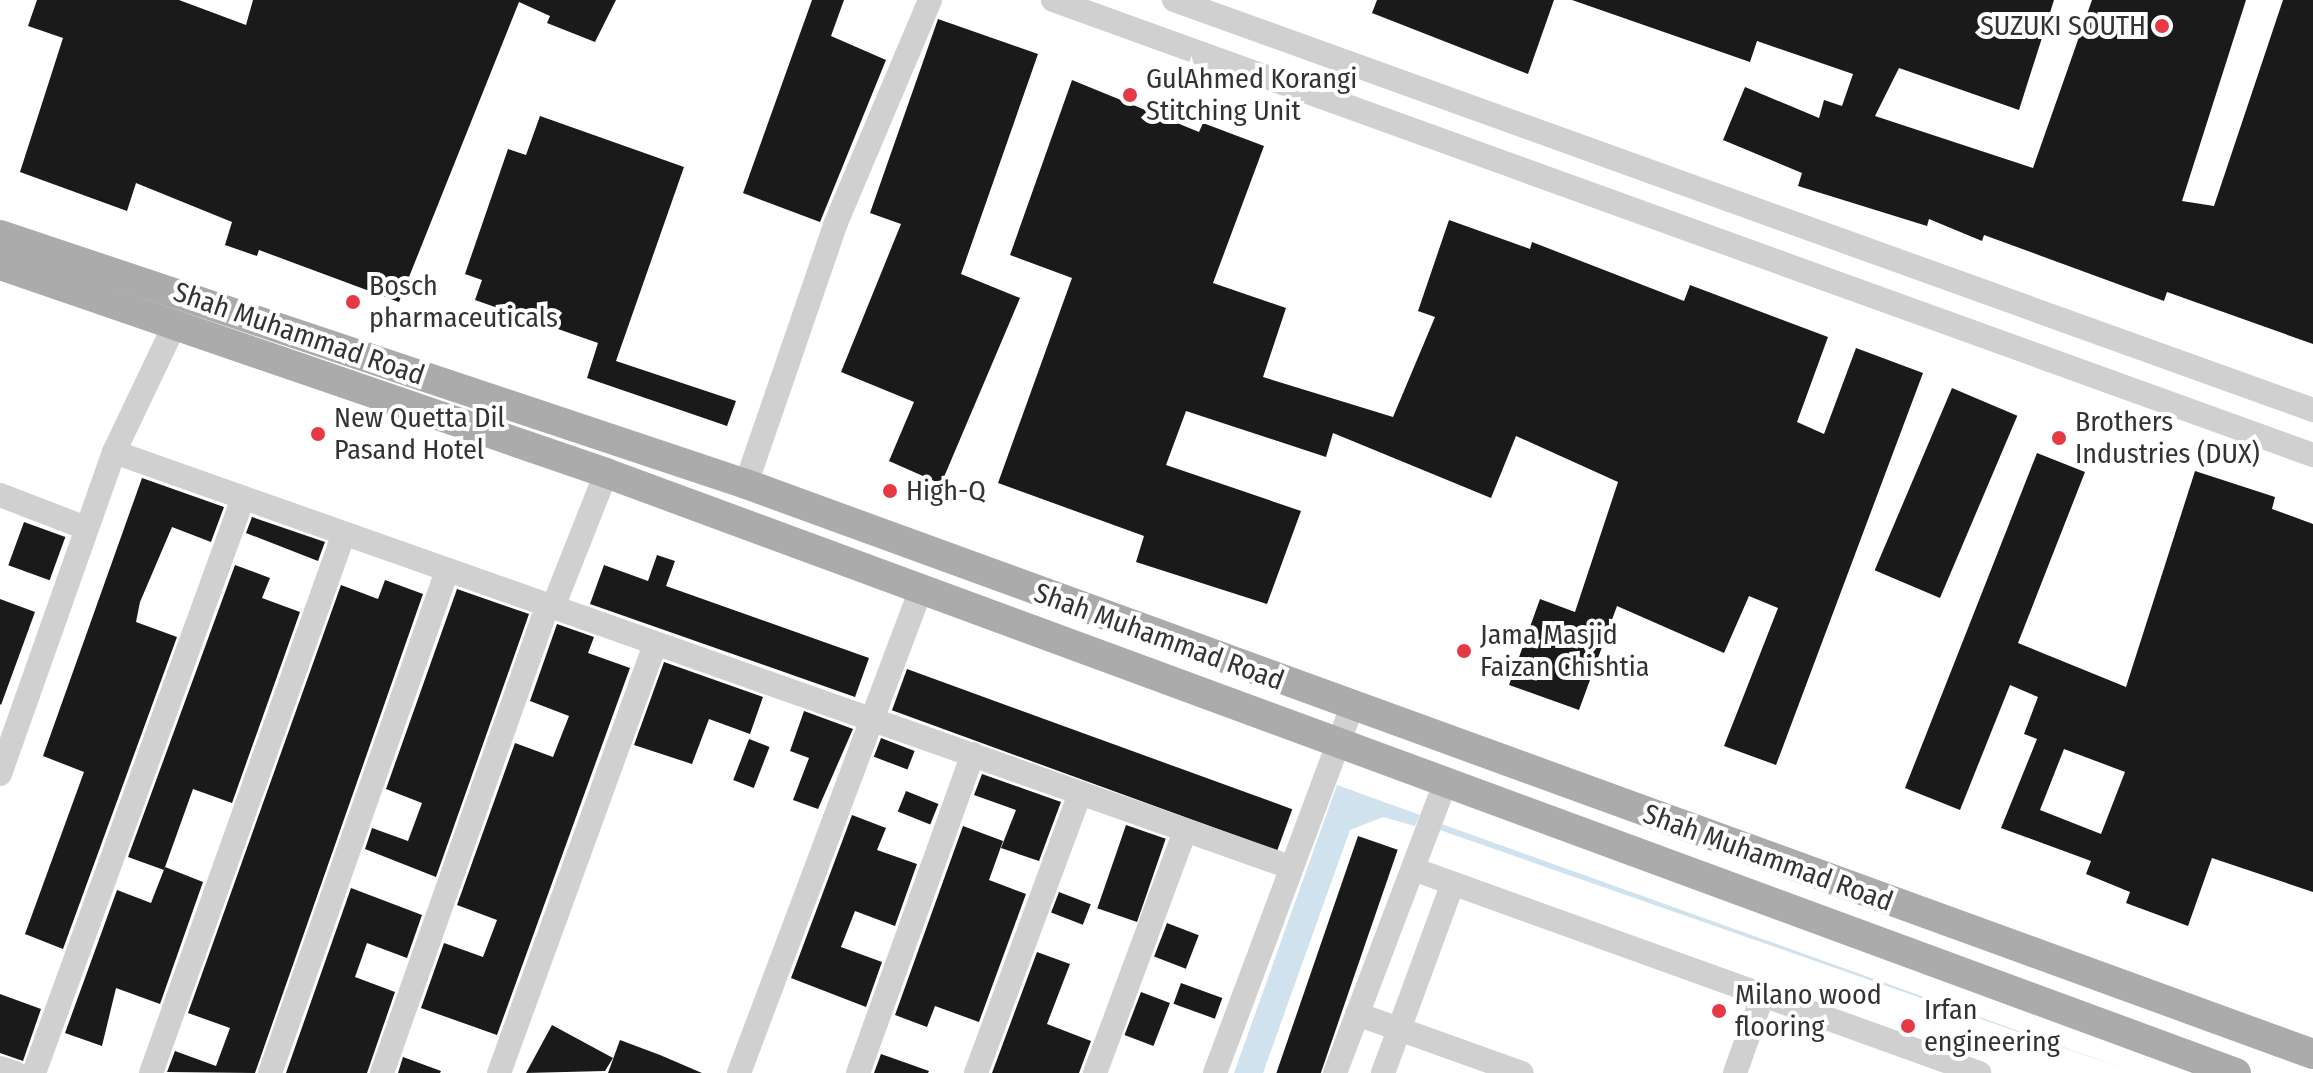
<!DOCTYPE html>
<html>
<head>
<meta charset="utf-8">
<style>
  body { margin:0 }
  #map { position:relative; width:2313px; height:1073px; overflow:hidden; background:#fff; font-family:"Fira Sans Condensed",sans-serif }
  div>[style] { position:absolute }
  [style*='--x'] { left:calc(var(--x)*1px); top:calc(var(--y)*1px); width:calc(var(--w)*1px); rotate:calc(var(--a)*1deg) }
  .water>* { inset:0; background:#cfe2ee }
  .building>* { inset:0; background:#1a1a1a; transform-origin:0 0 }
  .minor>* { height:24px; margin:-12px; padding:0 12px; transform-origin:12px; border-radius:12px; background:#d0d0d0 }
  .major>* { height:30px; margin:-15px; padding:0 15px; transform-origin:15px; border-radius:15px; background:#ababab }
  .dots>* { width:22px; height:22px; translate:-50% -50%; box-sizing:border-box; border:4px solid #fff; border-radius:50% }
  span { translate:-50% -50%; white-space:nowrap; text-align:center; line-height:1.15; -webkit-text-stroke:8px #fff; paint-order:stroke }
  .poi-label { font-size:28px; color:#333 }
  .right { translate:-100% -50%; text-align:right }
  .left { translate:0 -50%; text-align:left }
  .street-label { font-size:28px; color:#333 }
</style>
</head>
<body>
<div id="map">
  <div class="water">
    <div style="clip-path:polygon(1337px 785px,1420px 815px,1415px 826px,1383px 817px,1350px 830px,1263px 1073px,1234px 1073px)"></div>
    <div style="clip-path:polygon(1436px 822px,1701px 917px,2136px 1073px,1434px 828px)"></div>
  </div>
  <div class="building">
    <div style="clip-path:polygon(37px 0,179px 0,246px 25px,253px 0,616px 0,595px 42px,547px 23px,550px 16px,519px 2px,399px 302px,259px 250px,257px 256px,225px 245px,232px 222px,136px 183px,127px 211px,20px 172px,63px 38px,28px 26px)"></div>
    <div style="clip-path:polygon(812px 0,844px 0,831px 36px,886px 60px,820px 222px,743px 193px)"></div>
    <div style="clip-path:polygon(1377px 0,1554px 0,1528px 74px,1372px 13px)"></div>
    <div style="clip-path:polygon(1572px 0,2054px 0,2019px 110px,1899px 68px,1875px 116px,2033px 168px,2092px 0,2246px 0,2182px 201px,2214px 206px,2283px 0,2313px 0,2313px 344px,2167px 292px,2164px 301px,1984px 235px,1982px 241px,1929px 219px,1927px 226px,1798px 186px,1802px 173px,1723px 140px,1745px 87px,1819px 118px,1824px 100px,1842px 106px,1853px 74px,1757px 41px,1750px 62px)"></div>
    <div style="clip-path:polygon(938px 19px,1038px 54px,961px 274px,1020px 298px,941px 484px,889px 461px,914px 402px,841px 372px,901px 224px,870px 213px)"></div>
    <div style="clip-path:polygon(1072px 80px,1199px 132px,1203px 123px,1264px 146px,1213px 283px,1286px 308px,1263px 377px,1393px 417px,1435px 317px,1418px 311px,1449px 220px,1530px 249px,1532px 242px,1684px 301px,1690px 285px,1828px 337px,1797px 422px,1824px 434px,1856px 348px,1923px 373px,1776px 765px,1724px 746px,1778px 608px,1749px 596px,1724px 653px,1617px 606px,1579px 710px,1509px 685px,1540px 599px,1575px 612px,1618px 482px,1516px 436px,1491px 498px,1333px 433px,1326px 457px,1186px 411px,1166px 465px,1301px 511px,1267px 604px,1136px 562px,1144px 536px,998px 483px,1072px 278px,1010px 255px)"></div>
    <div style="clip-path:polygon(540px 116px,684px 167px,616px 361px,736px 401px,727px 426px,587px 378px,598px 343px,475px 300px,482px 280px,465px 274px,508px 149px,526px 155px)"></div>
    <div style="left:1952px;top:388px;width:71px;height:198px;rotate:23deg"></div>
    <div style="clip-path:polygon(evenodd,2037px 453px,2085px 472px,2018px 643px,2126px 687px,2195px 471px,2275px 497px,2272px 509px,2313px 524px,2313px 892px,2212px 858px,2188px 926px,2126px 903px,2130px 892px,2086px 874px,2091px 861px,2001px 828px,2037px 739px,2024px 734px,2038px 697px,2010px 685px,1960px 810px,1905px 788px,2037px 453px,2064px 749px,2125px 772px,2101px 834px,2040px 810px,2064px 749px)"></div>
    <div style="clip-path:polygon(142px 478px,224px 507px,211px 542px,172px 527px,140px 602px,136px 622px,177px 637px,63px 949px,25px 934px,84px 772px,43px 756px)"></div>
    <div style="clip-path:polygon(252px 517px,325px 542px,318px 561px,246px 533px)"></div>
    <div style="left:24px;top:522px;width:44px;height:46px;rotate:20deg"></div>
    <div style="clip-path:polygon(657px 555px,675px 561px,666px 586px,869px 658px,855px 697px,590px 604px,604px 565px,648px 581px)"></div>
    <div style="clip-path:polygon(235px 565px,270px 578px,262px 598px,300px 612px,232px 803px,193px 789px,164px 870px,128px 857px)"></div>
    <div style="clip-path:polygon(385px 580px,423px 594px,255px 1073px,167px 1072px,175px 1051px,216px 1066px,230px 1028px,188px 1013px,341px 585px,378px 599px)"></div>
    <div style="clip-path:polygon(457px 589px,529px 614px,436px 877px,365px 849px,372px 828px,408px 841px,422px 803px,386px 789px)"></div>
    <div style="clip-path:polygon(0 599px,35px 612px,1px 705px,0 704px)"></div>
    <div style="clip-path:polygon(557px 624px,594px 637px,588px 653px,630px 668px,497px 1035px,421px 1008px,444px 943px,483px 957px,497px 920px,457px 905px,515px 743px,553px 757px,569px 716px,530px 701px)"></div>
    <div style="clip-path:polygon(664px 662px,763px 697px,750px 734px,709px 719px,692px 764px,634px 745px)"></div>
    <div style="left:907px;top:669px;width:410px;height:44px;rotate:20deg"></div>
    <div style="clip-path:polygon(804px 711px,853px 729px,818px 809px,793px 800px,809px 758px,790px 751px)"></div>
    <div style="left:881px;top:738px;width:36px;height:20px;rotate:21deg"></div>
    <div style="left:749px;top:739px;width:22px;height:44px;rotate:21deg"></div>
    <div style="clip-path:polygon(982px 774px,1061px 802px,1039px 861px,1001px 848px,1016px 810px,974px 795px)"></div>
    <div style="left:906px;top:791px;width:35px;height:22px;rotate:22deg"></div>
    <div style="clip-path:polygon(852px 815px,886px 828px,877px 850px,917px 864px,895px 926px,855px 911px,841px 947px,882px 962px,866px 1007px,791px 978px)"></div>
    <div style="left:1126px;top:825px;width:42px;height:88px;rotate:19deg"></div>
    <div style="clip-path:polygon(963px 826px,1003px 841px,989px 880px,1026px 894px,979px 1022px,935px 1006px,927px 1027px,895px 1015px)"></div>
    <div style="left:1358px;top:836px;width:42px;height:251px;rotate:19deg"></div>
    <div style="clip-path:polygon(165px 867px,203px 882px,160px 1004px,116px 988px,102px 1046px,65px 1033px,117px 890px,151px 903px)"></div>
    <div style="clip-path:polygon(351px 888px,422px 915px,407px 958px,367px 943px,355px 977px,395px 992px,367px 1073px,286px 1073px)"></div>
    <div style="left:1059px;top:892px;width:34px;height:22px;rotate:21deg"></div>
    <div style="left:1167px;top:923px;width:34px;height:36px;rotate:21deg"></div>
    <div style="clip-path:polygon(1037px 952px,1070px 964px,1047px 1024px,1091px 1041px,1079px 1073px,992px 1073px)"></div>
    <div style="left:1181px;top:983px;width:44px;height:22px;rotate:20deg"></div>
    <div style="left:1141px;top:992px;width:31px;height:46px;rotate:21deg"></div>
    <div style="clip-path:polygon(0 994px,41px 1009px,23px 1061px,0 1053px)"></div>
    <div style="clip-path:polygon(552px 1025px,613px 1058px,605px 1071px,526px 1073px)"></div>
    <div style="clip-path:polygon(620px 1040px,660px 1055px,702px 1073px,608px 1073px)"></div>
    <div style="clip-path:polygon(881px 1054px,929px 1071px,928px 1073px,874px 1073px)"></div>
    <div style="clip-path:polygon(403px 1057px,441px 1071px,440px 1073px,398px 1073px)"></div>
  </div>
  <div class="minor">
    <div style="--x:1053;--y:0;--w:1340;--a:19.86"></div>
    <div style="--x:1174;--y:0;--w:1211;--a:19.8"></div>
    <div style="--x:114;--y:452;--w:1247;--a:19.44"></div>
    <div style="--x:746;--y:484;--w:274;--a:-71"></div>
    <div style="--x:835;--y:225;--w:244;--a:-67.1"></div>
    <div style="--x:0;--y:495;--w:92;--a:21"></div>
    <div style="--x:553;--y:607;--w:144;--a:-68.4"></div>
    <div style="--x:0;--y:774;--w:342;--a:-70.5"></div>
    <div style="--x:114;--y:452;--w:140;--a:-64.5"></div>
    <div style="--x:1413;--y:869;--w:602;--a:19.82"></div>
    <div style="--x:1357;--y:1014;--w:175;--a:19.7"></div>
    <div style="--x:0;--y:1068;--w:16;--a:18"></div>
    <div style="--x:34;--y:1073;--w:612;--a:-70.02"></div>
    <div style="--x:151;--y:1073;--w:573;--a:-70.33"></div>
    <div style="--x:270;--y:1073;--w:532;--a:-70.58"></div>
    <div style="--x:382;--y:1073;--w:497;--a:-70.5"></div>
    <div style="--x:499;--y:1073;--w:456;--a:-70"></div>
    <div style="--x:739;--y:1073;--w:517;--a:-69.39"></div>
    <div style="--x:858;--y:1073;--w:339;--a:-70.2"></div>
    <div style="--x:976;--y:1073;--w:299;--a:-69.6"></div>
    <div style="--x:1095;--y:1073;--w:258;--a:-69.6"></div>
    <div style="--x:1215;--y:1073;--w:391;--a:-69.5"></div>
    <div style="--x:1335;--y:1073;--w:310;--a:-69.2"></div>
    <div style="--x:1383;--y:1073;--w:202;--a:-69.8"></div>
    <div style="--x:1735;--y:1073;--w:81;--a:-70.4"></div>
  </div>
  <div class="major">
    <div style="--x:0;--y:235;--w:786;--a:18.46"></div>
    <div style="--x:746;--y:484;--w:1667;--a:19.99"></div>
    <div style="--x:0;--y:265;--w:641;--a:18.94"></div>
    <div style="--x:606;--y:473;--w:1737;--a:20.21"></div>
  </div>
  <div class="dots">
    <div style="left:2162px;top:26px;background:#e63946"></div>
    <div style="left:1130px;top:95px;background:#e63946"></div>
    <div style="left:353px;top:302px;background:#e63946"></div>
    <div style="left:318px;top:434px;background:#e63946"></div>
    <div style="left:2059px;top:438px;background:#e63946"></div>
    <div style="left:890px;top:491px;background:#e63946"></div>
    <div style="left:1464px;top:651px;background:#e63946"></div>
    <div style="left:1719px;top:1011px;background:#e63946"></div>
    <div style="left:1908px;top:1026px;background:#e63946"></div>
  </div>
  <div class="poi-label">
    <span class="right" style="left:2146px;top:26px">SUZUKI SOUTH</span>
    <span class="left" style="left:1146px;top:95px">GulAhmed Korangi<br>Stitching Unit</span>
    <span class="left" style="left:369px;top:302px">Bosch<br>pharmaceuticals</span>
    <span class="left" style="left:334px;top:434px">New Quetta Dil<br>Pasand Hotel</span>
    <span class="left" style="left:2075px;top:438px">Brothers<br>Industries (DUX)</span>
    <span class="left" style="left:906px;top:491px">High-Q</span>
    <span class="left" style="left:1480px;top:651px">Jama Masjid<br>Faizan Chishtia</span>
    <span class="left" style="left:1735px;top:1011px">Milano wood<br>flooring</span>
    <span class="left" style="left:1924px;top:1026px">Irfan<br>engineering</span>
  </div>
  <div class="street-label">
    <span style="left:299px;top:334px;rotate:19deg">Shah Muhammad Road</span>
    <span style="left:1159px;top:637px;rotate:20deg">Shah Muhammad Road</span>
    <span style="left:1768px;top:858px;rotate:20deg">Shah Muhammad Road</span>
  </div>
</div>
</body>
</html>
